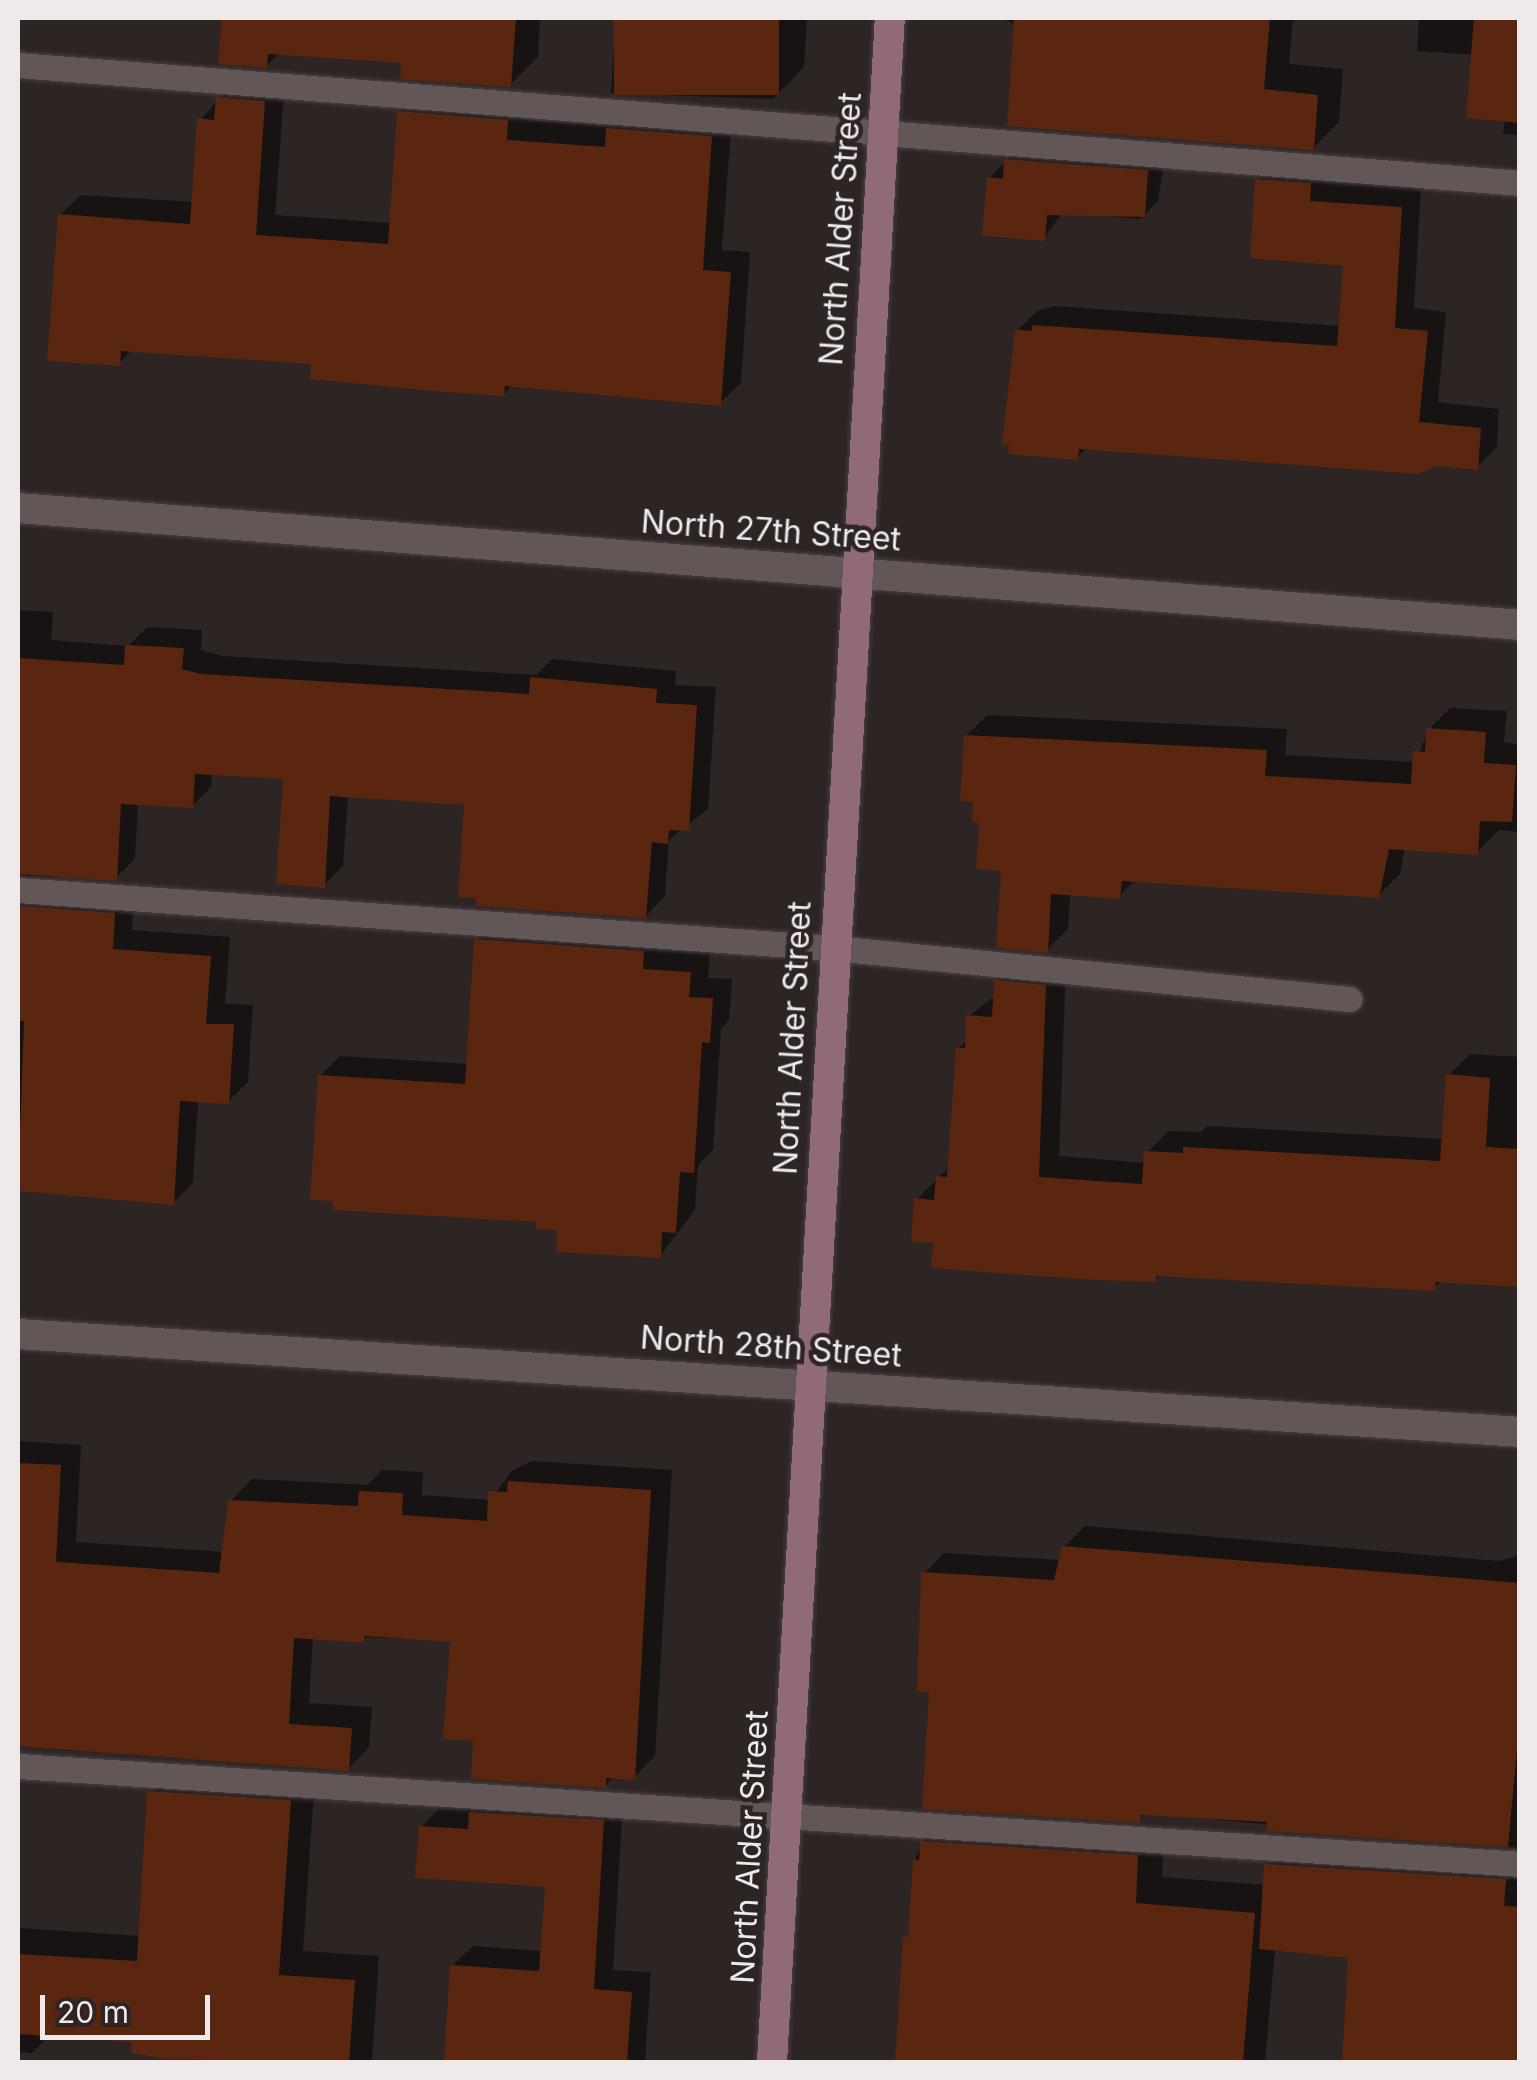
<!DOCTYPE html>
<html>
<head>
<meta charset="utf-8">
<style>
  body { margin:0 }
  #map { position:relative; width:1537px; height:2080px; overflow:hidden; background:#2d2424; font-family:Inter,sans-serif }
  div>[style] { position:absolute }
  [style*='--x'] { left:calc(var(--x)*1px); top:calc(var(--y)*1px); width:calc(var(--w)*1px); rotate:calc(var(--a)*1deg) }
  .shadow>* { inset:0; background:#0007 }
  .building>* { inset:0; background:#5a2610; transform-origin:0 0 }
  .roads { filter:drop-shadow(0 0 2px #4a4242) drop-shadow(0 0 2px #4a4242) }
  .lane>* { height:25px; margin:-12.5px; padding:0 12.5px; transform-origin:12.5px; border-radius:12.5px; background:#625756 }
  .street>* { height:30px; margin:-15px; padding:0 15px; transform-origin:15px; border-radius:15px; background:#625756 }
  .secondary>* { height:30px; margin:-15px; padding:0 15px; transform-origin:15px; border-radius:15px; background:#906a76 }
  span { translate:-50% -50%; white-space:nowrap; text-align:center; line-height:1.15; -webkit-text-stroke:9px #2d2424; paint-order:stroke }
  .street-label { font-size:32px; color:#f0e9e9 }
  .frame { position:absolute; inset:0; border:20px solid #f0e9e9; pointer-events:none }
  .scale { position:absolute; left:40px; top:1995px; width:170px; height:45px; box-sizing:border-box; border:5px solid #f0e9e9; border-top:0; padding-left:12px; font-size:30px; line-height:35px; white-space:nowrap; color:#f0e9e9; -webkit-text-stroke:8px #2d2424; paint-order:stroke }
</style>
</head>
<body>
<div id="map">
  <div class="shadow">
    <div style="clip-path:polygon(224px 18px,540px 18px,538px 57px,510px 85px,403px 61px,280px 52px,266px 66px,221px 62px)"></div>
    <div style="clip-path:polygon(616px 18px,807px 18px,804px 67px,773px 99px,611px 93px)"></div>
    <div style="clip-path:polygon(1000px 18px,1293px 18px,1289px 64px,1343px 69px,1339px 122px,1313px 148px)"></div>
    <div style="clip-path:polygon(1419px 18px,1520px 18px,1520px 135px,1503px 134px,1505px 119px,1474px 55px,1417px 51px)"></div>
    <div style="clip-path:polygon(239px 77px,285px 81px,275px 215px,392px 223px,400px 112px,421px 91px,528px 100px,527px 120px,611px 126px,629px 108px,732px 116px,722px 250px,750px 252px,741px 383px,720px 403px,513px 384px,504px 394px,314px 362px,133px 349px,119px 363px,60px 215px,81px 195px,194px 202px,200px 120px)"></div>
    <div style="clip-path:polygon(1025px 142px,1165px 153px,1158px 201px,1140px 219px,1062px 213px,1044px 238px,989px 178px)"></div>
    <div style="clip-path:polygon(1278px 160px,1330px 164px,1329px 182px,1421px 188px,1414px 308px,1446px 312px,1438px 402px,1499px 409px,1497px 447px,1477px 467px,1087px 447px,1077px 458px,1017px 331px,1037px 311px,1054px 306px,1341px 326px,1346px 264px,1258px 180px)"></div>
    <div style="clip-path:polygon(18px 610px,53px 612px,51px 640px,128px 646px,147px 627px,202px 630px,201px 650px,222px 656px,536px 675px,552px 659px,676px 671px,675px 685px,716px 687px,708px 809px,669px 840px,665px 896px,646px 916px,467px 803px,348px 794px,343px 866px,324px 885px,286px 777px,212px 772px,211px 787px,192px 806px,138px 803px,135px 859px,116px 878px,18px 876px)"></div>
    <div style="clip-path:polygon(1450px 708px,1507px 711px,1504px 742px,1520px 745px,1520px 832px,1499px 830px,1477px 852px,1405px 847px,1400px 874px,1378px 896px,1136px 879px,1119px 896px,1070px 893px,1068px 929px,1047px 950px,982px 821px,966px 736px,987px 715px,1287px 729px,1285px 755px,1415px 762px,1429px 729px)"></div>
    <div style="clip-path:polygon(18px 892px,134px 894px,132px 930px,230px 937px,225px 1004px,253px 1005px,248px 1082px,228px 1102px,198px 1100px,193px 1183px,173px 1203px,18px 1190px)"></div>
    <div style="clip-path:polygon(496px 920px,663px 932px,662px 950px,710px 953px,708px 978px,732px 979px,729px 1020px,721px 1029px,713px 1150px,698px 1165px,695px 1210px,660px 1256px,539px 1219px,320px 1076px,340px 1056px,469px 1064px,476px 940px)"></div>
    <div style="clip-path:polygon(1018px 960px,1066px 965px,1059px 1156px,1146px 1163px,1147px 1153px,1168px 1131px,1201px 1132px,1207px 1126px,1444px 1139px,1448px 1076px,1470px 1054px,1520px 1057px,1520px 1284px,1442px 1280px,1434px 1288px,1161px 1274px,1155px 1280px,936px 1241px,916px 1200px,950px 1166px,958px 1049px,968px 1039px,969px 1016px,996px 995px,997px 981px)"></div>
    <div style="clip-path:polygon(18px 1441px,81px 1445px,76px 1542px,224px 1552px,231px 1501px,252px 1479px,368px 1485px,382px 1470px,423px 1472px,422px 1495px,490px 1500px,512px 1471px,531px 1461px,672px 1470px,655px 1756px,634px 1777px,614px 1776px,605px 1786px,476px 1739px,453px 1640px,313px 1636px,309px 1703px,372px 1707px,369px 1747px,348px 1769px,18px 1744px)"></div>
    <div style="clip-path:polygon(1085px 1526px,1499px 1561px,1520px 1555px,1520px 1848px,1146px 1813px,1139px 1820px,932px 1689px,924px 1574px,944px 1553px,1061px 1560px,1064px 1547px)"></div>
    <div style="clip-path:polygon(175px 1767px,315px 1776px,303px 1951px,379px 1956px,372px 2062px,245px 2062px,134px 2051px,135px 2039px,51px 2034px,32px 2053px,18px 2052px,18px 1928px,141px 1936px,150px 1792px)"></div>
    <div style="clip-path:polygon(492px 1792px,623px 1801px,613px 1970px,651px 1972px,645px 2062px,446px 2062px,452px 1966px,473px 1946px,543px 1951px,547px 1884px,421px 1827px,441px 1807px,475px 1809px)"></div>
    <div style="clip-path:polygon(950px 1815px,1165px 1829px,1162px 1877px,1266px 1885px,1267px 1865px,1287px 1844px,1520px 1859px,1520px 2062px,1344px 2062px,1351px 1955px,1275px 1948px,1265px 2062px,898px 2062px,915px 1861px,922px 1842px)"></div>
  </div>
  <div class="building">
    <div style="clip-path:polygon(222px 18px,516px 18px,511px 87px,400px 79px,401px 63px,268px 54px,267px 68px,218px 64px)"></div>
    <div style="left:614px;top:18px;width:165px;height:77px"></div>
    <div style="clip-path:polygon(1014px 18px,1270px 18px,1264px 89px,1318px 95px,1314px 150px,1007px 126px)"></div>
    <div style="clip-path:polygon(1474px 18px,1520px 18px,1520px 123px,1466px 118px)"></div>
    <div style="clip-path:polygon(216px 97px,265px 101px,256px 235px,388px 244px,397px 111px,508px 120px,507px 140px,605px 147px,606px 128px,712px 136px,703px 270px,731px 272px,721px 406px,505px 386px,504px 396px,443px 392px,310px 379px,311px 364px,121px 351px,120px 366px,47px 361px,58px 214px,190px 224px,197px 118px,214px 120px)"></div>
    <div style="clip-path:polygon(1004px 159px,1148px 170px,1145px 217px,1047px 215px,1045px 241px,982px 236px,987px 177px,1003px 179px)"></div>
    <div style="clip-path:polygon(1255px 179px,1311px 183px,1310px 201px,1402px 207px,1395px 328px,1428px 331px,1419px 422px,1481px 428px,1478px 470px,1436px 466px,1418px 474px,1079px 449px,1078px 460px,1008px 454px,1009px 445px,1002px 444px,1015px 330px,1032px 331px,1032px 325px,1337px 346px,1343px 266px,1250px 258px)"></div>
    <div style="clip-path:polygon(125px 645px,184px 648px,182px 669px,201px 674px,529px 694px,530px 677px,657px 689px,656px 703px,697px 705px,689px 831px,669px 830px,668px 844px,652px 842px,646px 918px,476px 906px,476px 898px,458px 897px,464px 805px,330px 796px,325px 888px,276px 884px,283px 779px,195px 774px,193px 808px,121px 804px,117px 881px,18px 874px,18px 658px,124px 665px)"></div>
    <div style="clip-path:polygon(1426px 728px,1486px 732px,1484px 763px,1516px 765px,1512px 822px,1480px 821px,1478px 855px,1389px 849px,1379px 898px,1122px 881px,1120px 899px,1051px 894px,1048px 953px,996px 948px,1001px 871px,976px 869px,979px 823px,972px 822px,973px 802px,960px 801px,964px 735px,1267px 750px,1265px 776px,1411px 784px,1413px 751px,1425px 752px)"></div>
    <div style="clip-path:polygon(18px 906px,115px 913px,113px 949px,211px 956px,206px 1024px,234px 1024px,229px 1104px,180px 1101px,174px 1205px,18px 1191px,24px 1021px,18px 1021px)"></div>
    <div style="clip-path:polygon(474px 939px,644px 951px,643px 969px,691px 972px,689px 997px,713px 998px,710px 1043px,702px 1042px,694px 1173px,680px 1172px,676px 1233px,662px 1232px,661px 1258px,556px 1252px,557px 1230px,536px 1229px,537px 1222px,333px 1210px,333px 1201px,310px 1200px,318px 1075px,465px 1084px)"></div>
    <div style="clip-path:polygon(994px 980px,1046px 985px,1039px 1177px,1142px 1184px,1144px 1151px,1183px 1153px,1183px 1147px,1440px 1161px,1446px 1074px,1490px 1078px,1486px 1147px,1520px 1149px,1520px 1287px,1436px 1282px,1435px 1291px,1156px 1276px,1156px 1282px,1094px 1280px,931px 1268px,933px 1243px,911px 1242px,914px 1198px,934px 1200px,936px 1176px,947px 1177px,956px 1048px,965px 1048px,966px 1015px,992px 1017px)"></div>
    <div style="clip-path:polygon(18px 1463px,61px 1465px,56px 1562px,219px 1573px,228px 1500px,358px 1506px,359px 1491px,403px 1493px,402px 1515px,487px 1521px,488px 1491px,507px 1492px,508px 1481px,651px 1490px,635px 1780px,606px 1778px,606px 1788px,471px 1779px,473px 1741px,443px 1739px,450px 1642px,364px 1636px,364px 1643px,294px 1638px,289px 1724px,352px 1728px,349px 1771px,18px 1746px)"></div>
    <div style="clip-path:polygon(1062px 1546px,1520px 1583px,1520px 1716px,1508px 1847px,1266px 1831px,1267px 1822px,1141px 1815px,1140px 1823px,922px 1809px,929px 1692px,917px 1691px,921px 1572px,1054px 1580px)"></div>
    <div style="clip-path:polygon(147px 1791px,291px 1800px,279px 1975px,355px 1980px,349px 2062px,165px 2059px,131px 2053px,132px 2042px,18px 2034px,18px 1954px,137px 1961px)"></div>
    <div style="clip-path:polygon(469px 1812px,604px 1820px,594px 1989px,632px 1992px,627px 2062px,444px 2062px,450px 1965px,539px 1971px,545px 1887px,415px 1878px,419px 1826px,468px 1829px)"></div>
    <div style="clip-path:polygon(920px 1841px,1138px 1855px,1136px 1903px,1255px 1913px,1243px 2062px,895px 2062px,903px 1937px,908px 1937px,913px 1860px,919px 1860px)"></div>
    <div style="clip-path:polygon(1264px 1864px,1506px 1879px,1504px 1906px,1520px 1907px,1520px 2062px,1342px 2062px,1348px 1958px,1259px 1949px)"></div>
  </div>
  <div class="roads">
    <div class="lane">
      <div style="--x:18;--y:65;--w:1507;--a:4.49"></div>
      <div style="--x:18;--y:890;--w:817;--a:4.07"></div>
      <div style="--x:833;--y:948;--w:519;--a:5.64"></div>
      <div style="--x:18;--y:1766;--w:1505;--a:3.73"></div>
    </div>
    <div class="street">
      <div style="--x:18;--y:508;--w:1507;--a:4.45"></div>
      <div style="--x:18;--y:1334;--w:1505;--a:3.73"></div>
    </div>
    <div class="secondary">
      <div style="--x:772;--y:2062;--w:2047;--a:-86.7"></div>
    </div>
  </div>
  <div class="street-label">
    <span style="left:841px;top:229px;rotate:-86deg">North Alder Street</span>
    <span style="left:771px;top:531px;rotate:4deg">North 27th Street</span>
    <span style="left:793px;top:1038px;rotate:-87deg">North Alder Street</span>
    <span style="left:771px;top:1347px;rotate:4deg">North 28th Street</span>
    <span style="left:750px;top:1847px;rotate:-87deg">North Alder Street</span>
  </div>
  <div class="frame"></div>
  <div class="scale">20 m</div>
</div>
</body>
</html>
